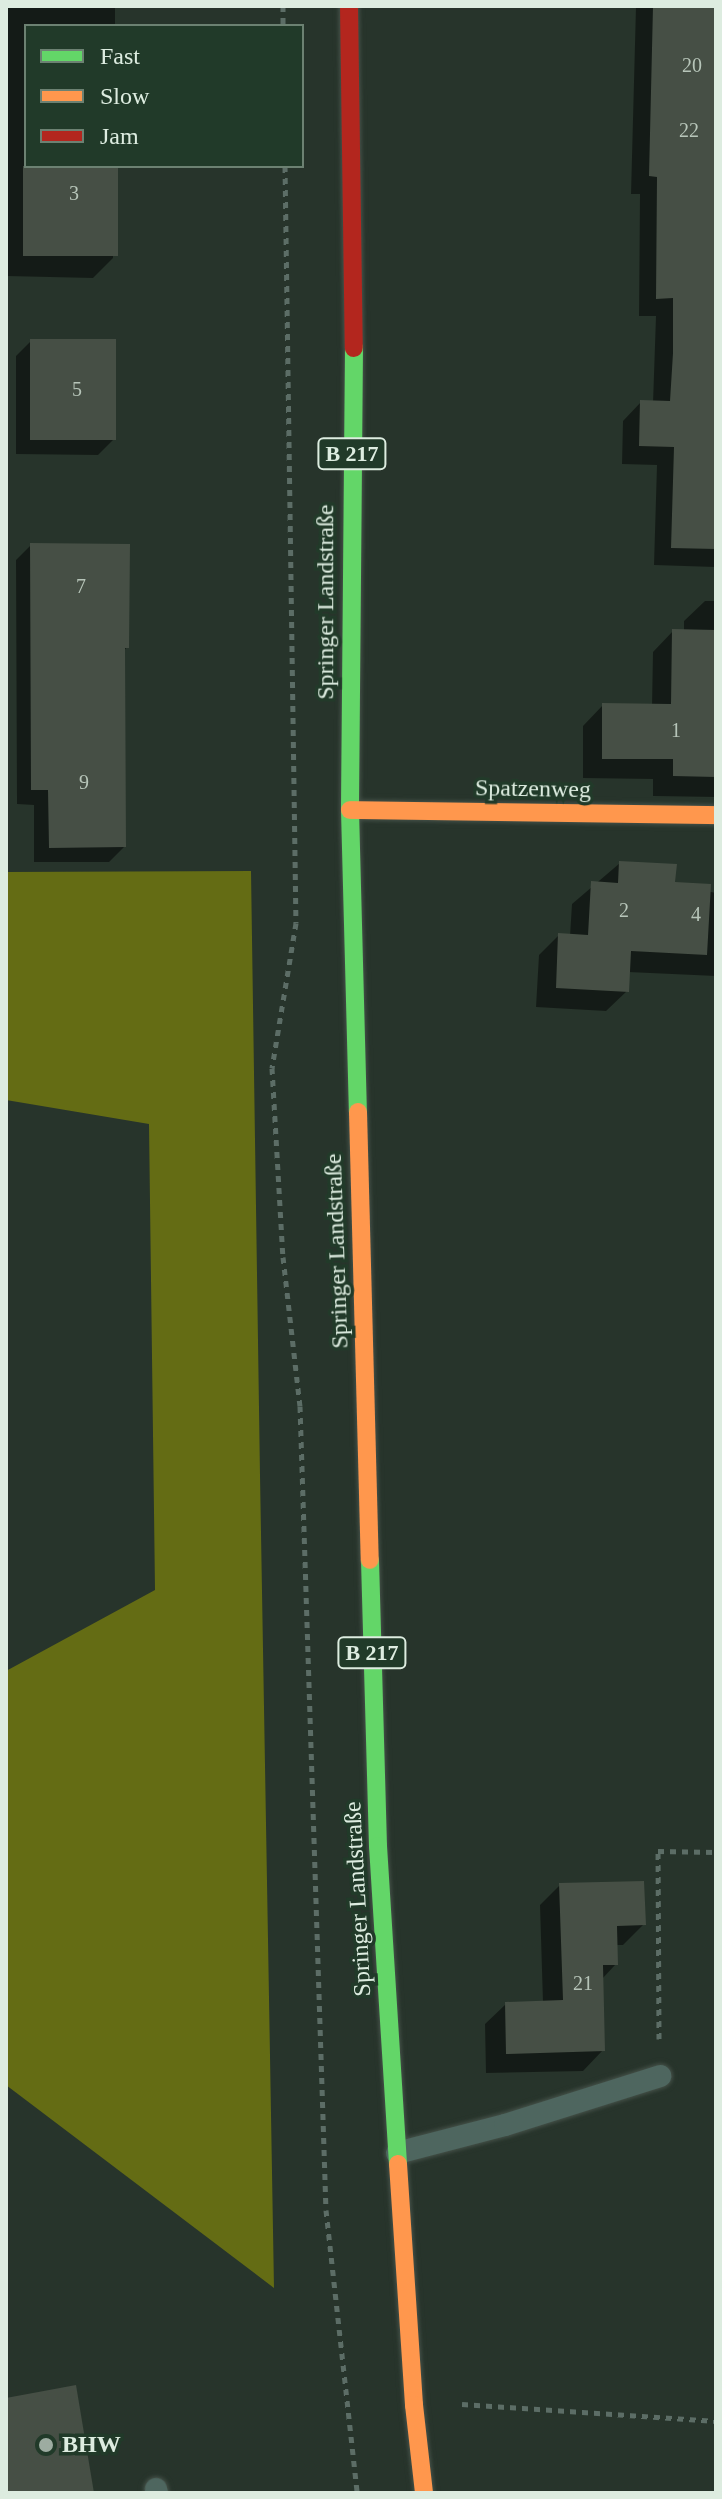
<!DOCTYPE html>
<html>
<head>
<meta charset="utf-8">
<style>
  body { margin:0 }
  #map { position:relative; width:722px; height:2499px; overflow:hidden; background:#27342b; font-family:"Times New Roman",serif }
  div>[style] { position:absolute }
  [style*='--x'] { left:calc(var(--x)*1px); top:calc(var(--y)*1px); width:calc(var(--w)*1px); rotate:calc(var(--a)*1deg) }
  .forest>* { inset:0; background:#646c14 }
  .shadow>* { inset:0; background:#0007 }
  .building>* { inset:0; background:#464f45; transform-origin:0 0 }
  .path>* { height:5px; margin-top:-2.5px; transform-origin:0; background:repeating-linear-gradient(90deg,#5c6d66 0 6px,transparent 0 12px) }
  .roads { filter:drop-shadow(0 0 2px #455149) drop-shadow(0 0 2px #455149) }
  .lane>* { height:22px; margin:-11px; padding:0 11px; transform-origin:11px; border-radius:11px; background:#4e665f }
  .fast>* { height:18px; margin:-9px; padding:0 9px; transform-origin:9px; border-radius:9px; background:#63d668 }
  .slow>* { height:18px; margin:-9px; padding:0 9px; transform-origin:9px; border-radius:9px; background:#ff974d }
  .jam>* { height:18px; margin:-9px; padding:0 9px; transform-origin:9px; border-radius:9px; background:#b3261e }
  .dots>* { width:22px; height:22px; translate:-50% -50%; box-sizing:border-box; border:4px solid #213a29; border-radius:50% }
  span { translate:-50% -50%; white-space:nowrap; text-align:center; line-height:1.15; -webkit-text-stroke:7px #213a29; paint-order:stroke }
  .number-label { font-size:20px; color:#b7c5b9 }
  .number-label span { -webkit-text-stroke-width:0 }
  .shield-label span { padding:2px 6px; background:#213a29; border:2px solid; border-radius:6px; -webkit-text-stroke-width:0 }
  .shield-label { font-size:22px; color:#ddece0; font-weight:700 }
  .street-label { font-size:24px; color:#ddece0 }
  .poi-label { font-size:24px; color:#ddece0; font-weight:700 }
  .left { translate:0 -50%; text-align:left }
  .frame { position:absolute; inset:0; border:8px solid #ddece0; pointer-events:none }
  .legend { position:absolute; left:24px; top:24px; width:280px; height:144px; box-sizing:border-box; background:#213a29; border:2px solid #6c8172; margin:0; padding:10px 14px; list-style:none; font-size:24px; color:#ddece0 }
  .legend li { display:flex; align-items:center; gap:16px; height:40px }
  .legend b { width:40px; border:2px solid #6c8172 }
</style>
</head>
<body>
<div id="map">
  <div class="forest">
    <div style="clip-path:polygon(251px 871px,260px 1475px,274px 2288px,6px 2085px,6px 1671px,155px 1590px,149px 1124px,6px 1100px,6px 872px)"></div>
  </div>
  <div class="shadow">
    <div style="clip-path:polygon(6px 6px,115px 6px,115px 26px,26px 26px,26px 166px,115px 166px,113px 258px,93px 278px,6px 276px)"></div>
    <div style="clip-path:polygon(636px 6px,716px 6px,715px 567px,654px 565px,657px 465px,622px 464px,623px 421px,641px 402px,653px 403px,656px 316px,639px 316px,640px 194px,631px 194px)"></div>
    <div style="clip-path:polygon(31px 341px,114px 439px,98px 455px,16px 454px,16px 356px)"></div>
    <div style="clip-path:polygon(31px 545px,127px 647px,123px 652px,124px 847px,109px 862px,34px 862px,34px 805px,17px 804px,16px 560px)"></div>
    <div style="clip-path:polygon(705px 601px,716px 601px,716px 797px,653px 796px,653px 779px,583px 778px,583px 726px,603px 705px,652px 706px,653px 652px,673px 631px,684px 632px,684px 621px)"></div>
    <div style="clip-path:polygon(620px 863px,673px 884px,716px 893px,716px 976px,628px 972px,627px 991px,606px 1011px,536px 1007px,539px 955px,559px 935px,570px 936px,572px 904px)"></div>
    <div style="clip-path:polygon(560px 1885px,644px 1924px,623px 1945px,616px 1945px,616px 1964px,601px 1980px,603px 2050px,583px 2071px,486px 2073px,485px 2024px,506px 2004px,543px 2003px,540px 1905px)"></div>
  </div>
  <div class="building">
    <div style="clip-path:polygon(653px 6px,716px 6px,716px 549px,671px 548px,674px 447px,639px 446px,640px 400px,670px 401px,673px 353px,673px 298px,656px 299px,657px 177px,649px 176px)"></div>
    <div style="left:23px;top:166px;width:95px;height:90px"></div>
    <div style="left:30px;top:339px;width:86px;height:101px"></div>
    <div style="clip-path:polygon(30px 543px,130px 544px,129px 648px,125px 648px,126px 847px,49px 848px,48px 790px,31px 790px)"></div>
    <div style="clip-path:polygon(672px 629px,716px 630px,716px 777px,673px 776px,673px 759px,602px 759px,602px 703px,671px 704px)"></div>
    <div style="clip-path:polygon(619px 861px,677px 864px,675px 882px,711px 884px,707px 955px,631px 951px,629px 992px,556px 988px,558px 933px,588px 935px,591px 881px,618px 883px)"></div>
    <div style="clip-path:polygon(644px 1881px,646px 1925px,617px 1926px,618px 1965px,603px 1965px,605px 2051px,506px 2054px,505px 2002px,563px 2000px,559px 1883px)"></div>
    <div style="clip-path:polygon(76px 2385px,94px 2493px,6px 2493px,6px 2398px)"></div>
  </div>
  <div class="path">
    <div style="--x:283;--y:6;--w:20;--a:90"></div>
    <div style="--x:285;--y:166;--w:757;--a:89.17"></div>
    <div style="--x:296;--y:923;--w:147;--a:99.4"></div>
    <div style="--x:272;--y:1068;--w:189;--a:86.7"></div>
    <div style="--x:283;--y:1257;--w:150;--a:83.5"></div>
    <div style="--x:300;--y:1406;--w:804;--a:88.15"></div>
    <div style="--x:326;--y:2210;--w:285;--a:83.7"></div>
    <div style="--x:659;--y:2039;--w:188;--a:-90.3"></div>
    <div style="--x:658;--y:1851;--w:58;--a:1"></div>
    <div style="--x:462;--y:2404;--w:255;--a:3.8"></div>
  </div>
  <div class="roads">
    <div class="lane">
      <div style="--x:397;--y:2153;--w:112;--a:-14.5"></div>
      <div style="--x:505;--y:2125;--w:163;--a:-17.5"></div>
      <div style="--x:156;--y:2489;--w:4;--a:76"></div>
    </div>
    <div class="fast">
      <div style="--x:354;--y:348;--w:462;--a:90.5"></div>
      <div style="--x:350;--y:810;--w:302;--a:88.5"></div>
      <div style="--x:370;--y:1560;--w:286;--a:88.4"></div>
      <div style="--x:378;--y:1846;--w:319;--a:86.4"></div>
    </div>
    <div class="slow">
      <div style="--x:350;--y:810;--w:366;--a:0.8"></div>
      <div style="--x:358;--y:1112;--w:448;--a:88.5"></div>
      <div style="--x:398;--y:2164;--w:242;--a:86.2"></div>
      <div style="--x:414;--y:2405;--w:89;--a:83.5"></div>
    </div>
    <div class="jam">
      <div style="--x:349;--y:6;--w:342;--a:89.2"></div>
    </div>
  </div>
  <div class="dots">
    <div style="left:46px;top:2445px;background:#9daca1"></div>
  </div>
  <div class="number-label">
    <span style="left:692px;top:65px">20</span>
    <span style="left:689px;top:130px">22</span>
    <span style="left:74px;top:193px">3</span>
    <span style="left:77px;top:389px">5</span>
    <span style="left:81px;top:586px">7</span>
    <span style="left:676px;top:730px">1</span>
    <span style="left:84px;top:782px">9</span>
    <span style="left:624px;top:910px">2</span>
    <span style="left:696px;top:914px">4</span>
    <span style="left:583px;top:1983px">21</span>
  </div>
  <div class="shield-label">
    <span style="left:352px;top:454px">B 217</span>
    <span style="left:372px;top:1653px">B 217</span>
  </div>
  <div class="street-label">
    <span style="left:326px;top:602px;rotate:-90deg">Springer Landstraße</span>
    <span style="left:533px;top:789px;rotate:1deg">Spatzenweg</span>
    <span style="left:337px;top:1251px;rotate:-92deg">Springer Landstraße</span>
    <span style="left:358px;top:1899px;rotate:-93deg">Springer Landstraße</span>
  </div>
  <div class="poi-label">
    <span class="left" style="left:62px;top:2445px">BHW</span>
  </div>
  <div class="frame"></div>
  <ul class="legend">
  <li><b style="height:10px;background:#63d668"></b>Fast</li>
  <li><b style="height:10px;background:#ff974d"></b>Slow</li>
  <li><b style="height:10px;background:#b3261e"></b>Jam</li>
  </ul>
</div>
</body>
</html>
